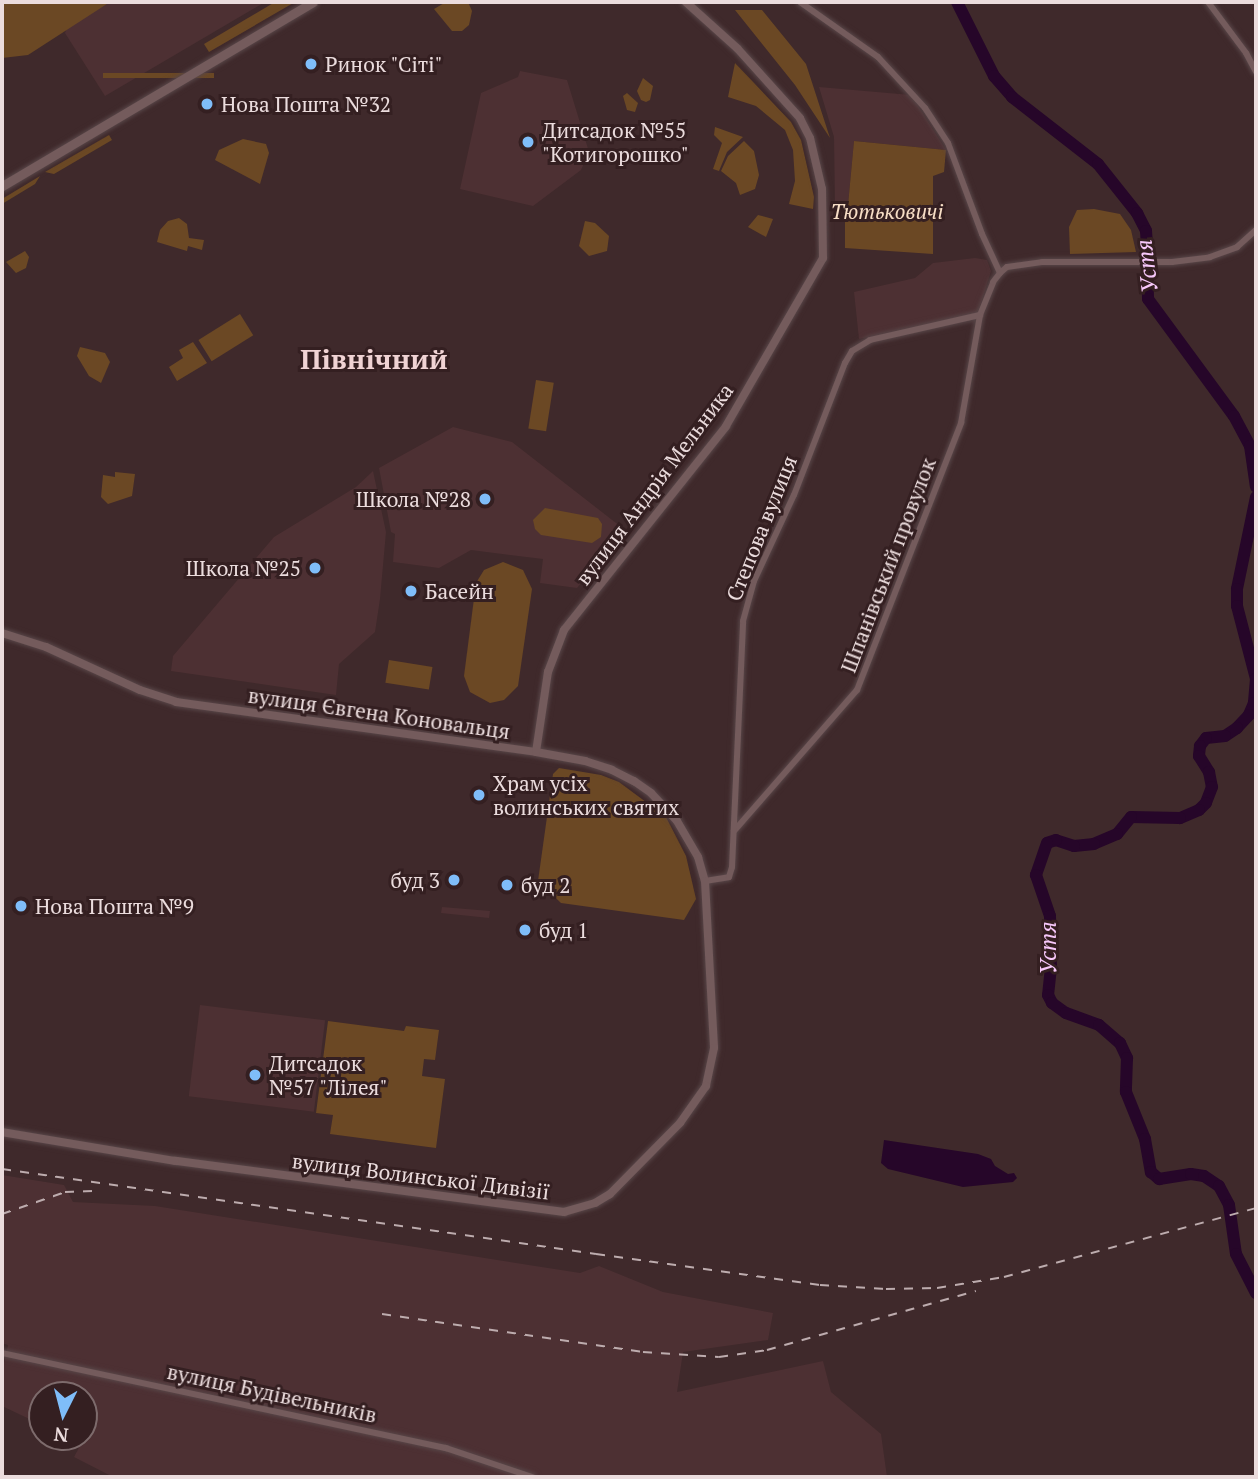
<!DOCTYPE html>
<html>
<head>
<meta charset="utf-8">
<style>
  body { margin:0 }
  #map { position:relative; width:1258px; height:1479px; overflow:hidden; background:#3f292b; font-family:"PT Serif",serif }
  div>[style] { position:absolute }
  [style*='--x'] { left:calc(var(--x)*1px); top:calc(var(--y)*1px); width:calc(var(--w)*1px); rotate:calc(var(--a)*1deg) }
  .built>* { inset:0; background:#4d3033; transform-origin:0 0 }
  .green>* { inset:0; background:#6b4824; transform-origin:0 0 }
  .water>* { inset:0; background:#260629 }
  .river>* { height:12px; margin:-6px; padding:0 6px; transform-origin:6px; border-radius:6px; background:#260629 }
  .roads { filter:drop-shadow(0 0 2px #584648) drop-shadow(0 0 2px #584648) }
  .minor>* { height:6px; margin:-3px; padding:0 3px; transform-origin:3px; border-radius:3px; background:#745b5c }
  .tertiary>* { height:8px; margin:-4px; padding:0 4px; transform-origin:4px; border-radius:4px; background:#745b5c }
  .secondary>* { height:9px; margin:-4.5px; padding:0 4.5px; transform-origin:4.5px; border-radius:4.5px; background:#745b5c }
  .rail>* { height:2px; margin-top:-1px; transform-origin:0; background:repeating-linear-gradient(90deg,#bdacae 0 9px,transparent 0 18px) }
  .dots>* { width:19px; height:19px; translate:-50% -50%; box-sizing:border-box; border:4px solid #341f21; border-radius:50% }
  span { translate:-50% -50%; white-space:nowrap; text-align:center; line-height:1.15; -webkit-text-stroke:6px #341f21; paint-order:stroke }
  .poi-label { font-size:21px; color:#ebdcdd }
  .left { translate:0 -50%; text-align:left }
  .right { translate:-100% -50%; text-align:right }
  .park-label { font-size:21px; color:#f7dec6; font-style:italic }
  .street-label { font-size:21px; color:#ebdcdd }
  .water-label { font-size:23px; color:#f7c8fa; font-style:italic }
  .district-label { font-size:28px; color:#f0d3d4; font-weight:700 }
  .frame { position:absolute; inset:0; border:4px solid #ebdcdd; pointer-events:none }
  .north { position:absolute; left:28px; top:1381px; width:70px; height:70px; box-sizing:border-box; background:#341f21; border:2px solid #7d6b6c; border-radius:50%; rotate:186deg; font-size:19px; font-weight:700; line-height:28px; text-align:center; color:#ebdcdd }
  .north::after { content:''; display:block; margin:auto; width:24px; height:32px; background:#7fbdf9; clip-path:polygon(50% 0,100% 100%,50% 72%,0 100%) }
</style>
</head>
<body>
<div id="map">
  <div class="built">
    <div style="clip-path:polygon(110px 2px,265px 2px,105px 96px,65px 33px,67px 27px)"></div>
    <div style="clip-path:polygon(520px 71px,567px 80px,589px 152px,581px 170px,533px 206px,460px 189px,481px 93px,518px 77px)"></div>
    <div style="clip-path:polygon(819px 87px,911px 95px,946px 150px,854px 141px,848px 205px,835px 204px,834px 137px)"></div>
    <div style="clip-path:polygon(975px 258px,987px 260px,991px 271px,978px 313px,859px 339px,854px 292px,915px 278px,933px 263px)"></div>
    <div style="clip-path:polygon(453px 427px,512px 442px,625px 530px,577px 588px,540px 583px,543px 559px,471px 550px,439px 568px,393px 562px,395px 534px,391px 532px,379px 468px)"></div>
    <div style="clip-path:polygon(373px 471px,386px 532px,380px 599px,375px 632px,339px 664px,336px 695px,171px 671px,173px 656px,274px 537px,356px 487px)"></div>
    <div style="clip-path:polygon(442px 907px,490px 911px,489px 918px,441px 913px)"></div>
    <div style="left:200px;top:1005px;width:126px;height:92px;rotate:7deg"></div>
    <div style="clip-path:polygon(2px 1175px,64px 1185px,73px 1202px,155px 1206px,580px 1273px,599px 1266px,663px 1292px,773px 1313px,768px 1340px,683px 1352px,677px 1392px,823px 1361px,831px 1392px,881px 1434px,887px 1477px,113px 1477px,74px 1457px,81px 1444px,66px 1437px,84px 1437px,84px 1395px,42px 1395px,42px 1425px,2px 1406px,2px 1372px,8px 1345px,2px 1343px)"></div>
  </div>
  <div class="green">
    <div style="clip-path:polygon(2px 2px,110px 2px,28px 55px,2px 58px)"></div>
    <div style="clip-path:polygon(275px 2px,295px 2px,209px 52px,204px 44px)"></div>
    <div style="clip-path:polygon(446px 2px,468px 2px,472px 11px,469px 25px,462px 31px,452px 31px,434px 9px)"></div>
    <div style="clip-path:polygon(735px 10px,762px 10px,806px 64px,830px 138px,795px 85px)"></div>
    <div style="clip-path:polygon(735px 63px,791px 122px,801px 140px,814px 197px,813px 209px,789px 204px,795px 181px,793px 150px,785px 130px,756px 106px,728px 97px)"></div>
    <div style="left:214px;top:73px;width:5px;height:111px;rotate:90deg"></div>
    <div style="clip-path:polygon(643px 78px,653px 86px,650px 100px,646px 102px,641px 100px,637px 91px)"></div>
    <div style="clip-path:polygon(627px 93px,638px 103px,635px 112px,627px 110px,623px 96px)"></div>
    <div style="clip-path:polygon(715px 127px,743px 137px,727px 152px,719px 171px,713px 169px,722px 143px,714px 135px)"></div>
    <div style="clip-path:polygon(109px 135px,112px 140px,54px 174px,45px 172px)"></div>
    <div style="clip-path:polygon(243px 139px,266px 144px,269px 153px,260px 184px,215px 160px,219px 150px)"></div>
    <div style="clip-path:polygon(744px 141px,754px 151px,759px 175px,755px 189px,740px 195px,736px 183px,721px 171px,728px 156px)"></div>
    <div style="clip-path:polygon(854px 141px,946px 150px,944px 172px,933px 176px,933px 254px,845px 248px,845px 206px,848px 205px)"></div>
    <div style="clip-path:polygon(40px 176px,35px 184px,2px 204px,2px 199px)"></div>
    <div style="clip-path:polygon(1094px 209px,1120px 214px,1131px 230px,1136px 252px,1070px 254px,1069px 227px,1077px 210px)"></div>
    <div style="clip-path:polygon(758px 215px,773px 219px,766px 237px,748px 227px)"></div>
    <div style="clip-path:polygon(179px 218px,187px 224px,189px 238px,204px 240px,202px 250px,188px 246px,187px 251px,157px 242px,160px 230px,168px 221px)"></div>
    <div style="clip-path:polygon(585px 221px,595px 223px,609px 236px,607px 251px,589px 256px,579px 246px)"></div>
    <div style="clip-path:polygon(25px 251px,29px 257px,26px 268px,16px 273px,6px 262px)"></div>
    <div style="left:240px;top:314px;width:25px;height:49px;rotate:58deg"></div>
    <div style="clip-path:polygon(193px 342px,207px 363px,177px 381px,169px 367px,183px 358px,179px 350px)"></div>
    <div style="clip-path:polygon(80px 347px,105px 353px,110px 362px,101px 383px,89px 376px,77px 356px)"></div>
    <div style="left:536px;top:380px;width:18px;height:49px;rotate:9deg"></div>
    <div style="clip-path:polygon(115px 472px,135px 474px,132px 496px,108px 504px,101px 497px,103px 475px,115px 477px)"></div>
    <div style="clip-path:polygon(545px 508px,598px 518px,602px 524px,601px 537px,592px 543px,541px 535px,535px 529px,533px 520px)"></div>
    <div style="clip-path:polygon(503px 562px,523px 570px,532px 589px,518px 686px,504px 700px,490px 703px,470px 692px,464px 676px,476px 583px,484px 570px)"></div>
    <div style="left:389px;top:660px;width:44px;height:23px;rotate:9deg"></div>
    <div style="clip-path:polygon(559px 768px,601px 775px,619px 782px,666px 817px,686px 856px,696px 899px,684px 920px,561px 903px,538px 881px,553px 774px)"></div>
    <div style="clip-path:polygon(328px 1021px,404px 1031px,406px 1026px,439px 1030px,435px 1060px,424px 1059px,422px 1076px,445px 1079px,436px 1148px,330px 1134px,333px 1115px,316px 1113px)"></div>
  </div>
  <div class="water">
    <div style="clip-path:polygon(884px 1140px,978px 1154px,991px 1159px,995px 1166px,1008px 1174px,1014px 1173px,1017px 1178px,1013px 1182px,963px 1187px,888px 1169px,881px 1163px)"></div>
  </div>
  <div class="river">
    <div style="--x:957;--y:2;--w:83;--a:63.4"></div>
    <div style="--x:994;--y:76;--w:28;--a:49"></div>
    <div style="--x:1012;--y:97;--w:109;--a:37.9"></div>
    <div style="--x:1098;--y:164;--w:63;--a:51.5"></div>
    <div style="--x:1137;--y:213;--w:20;--a:63"></div>
    <div style="--x:1146;--y:231;--w:15;--a:86"></div>
    <div style="--x:1147;--y:246;--w:53;--a:88.9"></div>
    <div style="--x:1148;--y:299;--w:145;--a:53.7"></div>
    <div style="--x:1234;--y:416;--w:34;--a:62"></div>
    <div style="--x:1250;--y:446;--w:41;--a:81.7"></div>
    <div style="--x:1256;--y:497;--w:94;--a:101.7"></div>
    <div style="--x:1237;--y:589;--w:17;--a:90"></div>
    <div style="--x:1237;--y:606;--w:75;--a:75.4"></div>
    <div style="--x:1256;--y:679;--w:24;--a:95"></div>
    <div style="--x:1254;--y:703;--w:13;--a:113"></div>
    <div style="--x:1249;--y:715;--w:18;--a:133"></div>
    <div style="--x:1237;--y:728;--w:14;--a:146"></div>
    <div style="--x:1225;--y:736;--w:19;--a:174"></div>
    <div style="--x:1206;--y:738;--w:10;--a:127"></div>
    <div style="--x:1200;--y:746;--w:10;--a:96"></div>
    <div style="--x:1199;--y:756;--w:19;--a:58"></div>
    <div style="--x:1209;--y:772;--w:15;--a:79"></div>
    <div style="--x:1212;--y:787;--w:17;--a:111"></div>
    <div style="--x:1206;--y:803;--w:10;--a:135"></div>
    <div style="--x:1199;--y:810;--w:21;--a:157"></div>
    <div style="--x:1180;--y:818;--w:49;--a:-178.8"></div>
    <div style="--x:1131;--y:817;--w:22;--a:129"></div>
    <div style="--x:1117;--y:834;--w:25;--a:157"></div>
    <div style="--x:1094;--y:844;--w:20;--a:174"></div>
    <div style="--x:1074;--y:846;--w:19;--a:-162"></div>
    <div style="--x:1056;--y:840;--w:9;--a:162"></div>
    <div style="--x:1047;--y:843;--w:34;--a:109"></div>
    <div style="--x:1036;--y:875;--w:43;--a:71.1"></div>
    <div style="--x:1050;--y:916;--w:51;--a:88.9"></div>
    <div style="--x:1051;--y:967;--w:28;--a:96"></div>
    <div style="--x:1048;--y:995;--w:9;--a:63"></div>
    <div style="--x:1052;--y:1003;--w:17;--a:36"></div>
    <div style="--x:1066;--y:1013;--w:35;--a:20"></div>
    <div style="--x:1099;--y:1025;--w:28;--a:41"></div>
    <div style="--x:1120;--y:1043;--w:17;--a:65"></div>
    <div style="--x:1127;--y:1058;--w:34;--a:92"></div>
    <div style="--x:1126;--y:1092;--w:51;--a:68"></div>
    <div style="--x:1145;--y:1139;--w:34;--a:80"></div>
    <div style="--x:1151;--y:1172;--w:11;--a:41"></div>
    <div style="--x:1159;--y:1179;--w:32;--a:-9"></div>
    <div style="--x:1191;--y:1174;--w:13;--a:9"></div>
    <div style="--x:1204;--y:1176;--w:18;--a:34"></div>
    <div style="--x:1219;--y:1186;--w:21;--a:62"></div>
    <div style="--x:1229;--y:1205;--w:49;--a:81.9"></div>
    <div style="--x:1236;--y:1254;--w:44;--a:62.9"></div>
  </div>
  <div class="roads">
    <div class="minor">
      <div style="--x:800;--y:2;--w:95;--a:35.2"></div>
      <div style="--x:878;--y:57;--w:69;--a:47.3"></div>
      <div style="--x:925;--y:108;--w:42;--a:56.7"></div>
      <div style="--x:948;--y:143;--w:97;--a:69.5"></div>
      <div style="--x:982;--y:234;--w:43;--a:65.2"></div>
      <div style="--x:1208;--y:2;--w:64;--a:53.3"></div>
      <div style="--x:1246;--y:53;--w:21;--a:62"></div>
      <div style="--x:734;--y:831;--w:187;--a:-48.9"></div>
      <div style="--x:857;--y:690;--w:287;--a:-68.7"></div>
      <div style="--x:961;--y:423;--w:110;--a:-80"></div>
      <div style="--x:980;--y:315;--w:35;--a:-68"></div>
      <div style="--x:993;--y:282;--w:11;--a:-52"></div>
      <div style="--x:1000;--y:273;--w:9;--a:-41"></div>
      <div style="--x:1007;--y:267;--w:35;--a:-8"></div>
      <div style="--x:1042;--y:262;--w:130;--a:0"></div>
      <div style="--x:1172;--y:262;--w:38;--a:-7"></div>
      <div style="--x:1210;--y:257;--w:29;--a:-20"></div>
      <div style="--x:1237;--y:247;--w:25;--a:-42"></div>
      <div style="--x:705;--y:881;--w:24;--a:-9"></div>
      <div style="--x:729;--y:877;--w:10;--a:-73"></div>
      <div style="--x:732;--y:867;--w:246;--a:-87.4"></div>
      <div style="--x:743;--y:621;--w:41;--a:-74.6"></div>
      <div style="--x:754;--y:581;--w:95;--a:-65.1"></div>
      <div style="--x:794;--y:495;--w:142;--a:-68.9"></div>
      <div style="--x:845;--y:363;--w:14;--a:-60"></div>
      <div style="--x:852;--y:351;--w:21;--a:-31"></div>
      <div style="--x:870;--y:340;--w:113;--a:-12.8"></div>
      <div style="--x:2;--y:1353;--w:454;--a:12.1"></div>
      <div style="--x:446;--y:1448;--w:91;--a:18.6"></div>
    </div>
    <div class="tertiary">
      <div style="--x:2;--y:633;--w:46;--a:17.7"></div>
      <div style="--x:46;--y:647;--w:103;--a:24.6"></div>
      <div style="--x:140;--y:690;--w:38;--a:18"></div>
      <div style="--x:176;--y:702;--w:363;--a:7.9"></div>
      <div style="--x:536;--y:752;--w:50;--a:10.4"></div>
      <div style="--x:585;--y:761;--w:28;--a:18"></div>
      <div style="--x:612;--y:770;--w:25;--a:27"></div>
      <div style="--x:634;--y:781;--w:21;--a:35"></div>
      <div style="--x:651;--y:793;--w:38;--a:47"></div>
      <div style="--x:677;--y:821;--w:42;--a:59.7"></div>
      <div style="--x:698;--y:857;--w:25;--a:74"></div>
      <div style="--x:705;--y:881;--w:167;--a:86.9"></div>
      <div style="--x:714;--y:1048;--w:39;--a:102"></div>
      <div style="--x:706;--y:1086;--w:45;--a:125.1"></div>
      <div style="--x:680;--y:1123;--w:100;--a:134.6"></div>
      <div style="--x:610;--y:1194;--w:17;--a:149"></div>
      <div style="--x:595;--y:1203;--w:32;--a:164"></div>
      <div style="--x:564;--y:1212;--w:392;--a:-172.5"></div>
      <div style="--x:175;--y:1161;--w:175;--a:-170.5"></div>
      <div style="--x:536;--y:752;--w:81;--a:-81.5"></div>
      <div style="--x:548;--y:672;--w:45;--a:-69.1"></div>
      <div style="--x:564;--y:630;--w:260;--a:-51.5"></div>
      <div style="--x:726;--y:426;--w:194;--a:-60"></div>
      <div style="--x:823;--y:258;--w:69;--a:-90.8"></div>
      <div style="--x:822;--y:189;--w:52;--a:-103.2"></div>
      <div style="--x:810;--y:138;--w:22;--a:-117"></div>
      <div style="--x:800;--y:118;--w:94;--a:-132"></div>
      <div style="--x:737;--y:48;--w:69;--a:-138"></div>
    </div>
    <div class="secondary">
      <div style="--x:2;--y:186;--w:361;--a:-30.6"></div>
    </div>
  </div>
  <div class="rail">
    <div style="--x:2;--y:1169;--w:600;--a:8.14"></div>
    <div style="--x:596;--y:1254;--w:226;--a:7.9"></div>
    <div style="--x:820;--y:1285;--w:66;--a:3.5"></div>
    <div style="--x:886;--y:1289;--w:51;--a:-1.1"></div>
    <div style="--x:937;--y:1288;--w:68;--a:-9.3"></div>
    <div style="--x:1004;--y:1277;--w:261;--a:-15.3"></div>
    <div style="--x:2;--y:1214;--w:67;--a:-19.2"></div>
    <div style="--x:65;--y:1192;--w:35;--a:-2"></div>
    <div style="--x:382;--y:1314;--w:264;--a:8.3"></div>
    <div style="--x:643;--y:1352;--w:76;--a:3.8"></div>
    <div style="--x:719;--y:1357;--w:49;--a:-8.3"></div>
    <div style="--x:767;--y:1350;--w:217;--a:-15.8"></div>
  </div>
  <div class="dots">
    <div style="left:311px;top:64px;background:#7fbdf9"></div>
    <div style="left:207px;top:104px;background:#7fbdf9"></div>
    <div style="left:528px;top:142px;background:#7fbdf9"></div>
    <div style="left:485px;top:499px;background:#7fbdf9"></div>
    <div style="left:315px;top:568px;background:#7fbdf9"></div>
    <div style="left:411px;top:591px;background:#7fbdf9"></div>
    <div style="left:479px;top:795px;background:#7fbdf9"></div>
    <div style="left:454px;top:880px;background:#7fbdf9"></div>
    <div style="left:507px;top:885px;background:#7fbdf9"></div>
    <div style="left:21px;top:906px;background:#7fbdf9"></div>
    <div style="left:525px;top:930px;background:#7fbdf9"></div>
    <div style="left:255px;top:1075px;background:#7fbdf9"></div>
  </div>
  <div class="poi-label">
    <span class="left" style="left:325px;top:64px">Ринок "Сіті"</span>
    <span class="left" style="left:221px;top:104px">Нова Пошта №32</span>
    <span class="left" style="left:542px;top:142px">Дитсадок №55<br>"Котигорошко"</span>
    <span class="right" style="left:471px;top:499px">Школа №28</span>
    <span class="right" style="left:301px;top:568px">Школа №25</span>
    <span class="left" style="left:425px;top:591px">Басейн</span>
    <span class="left" style="left:493px;top:795px">Храм усіх<br>волинських святих</span>
    <span class="right" style="left:440px;top:880px">буд 3</span>
    <span class="left" style="left:521px;top:885px">буд 2</span>
    <span class="left" style="left:35px;top:906px">Нова Пошта №9</span>
    <span class="left" style="left:539px;top:930px">буд 1</span>
    <span class="left" style="left:269px;top:1075px">Дитсадок<br>№57 "Лілея"</span>
  </div>
  <div class="park-label">
    <span style="left:887px;top:211px">Тютьковичі</span>
  </div>
  <div class="street-label">
    <span style="left:654px;top:484px;rotate:-53deg">вулиця Андрія Мельника</span>
    <span style="left:761px;top:528px;rotate:-68deg">Степова вулиця</span>
    <span style="left:888px;top:565px;rotate:-69deg">Шпанівський провулок</span>
    <span style="left:379px;top:713px;rotate:8deg">вулиця Євгена Коновальця</span>
    <span style="left:421px;top:1176px;rotate:7deg">вулиця Волинської Дивізії</span>
    <span style="left:272px;top:1393px;rotate:12deg">вулиця Будівельників</span>
  </div>
  <div class="water-label">
    <span style="left:1147px;top:266px;rotate:-97deg">Устя</span>
    <span style="left:1048px;top:948px;rotate:-90deg">Устя</span>
  </div>
  <div class="district-label">
    <span style="left:374px;top:359px">Північний</span>
  </div>
  <div class="frame"></div>
  <div class="north">N</div>
</div>
</body>
</html>
